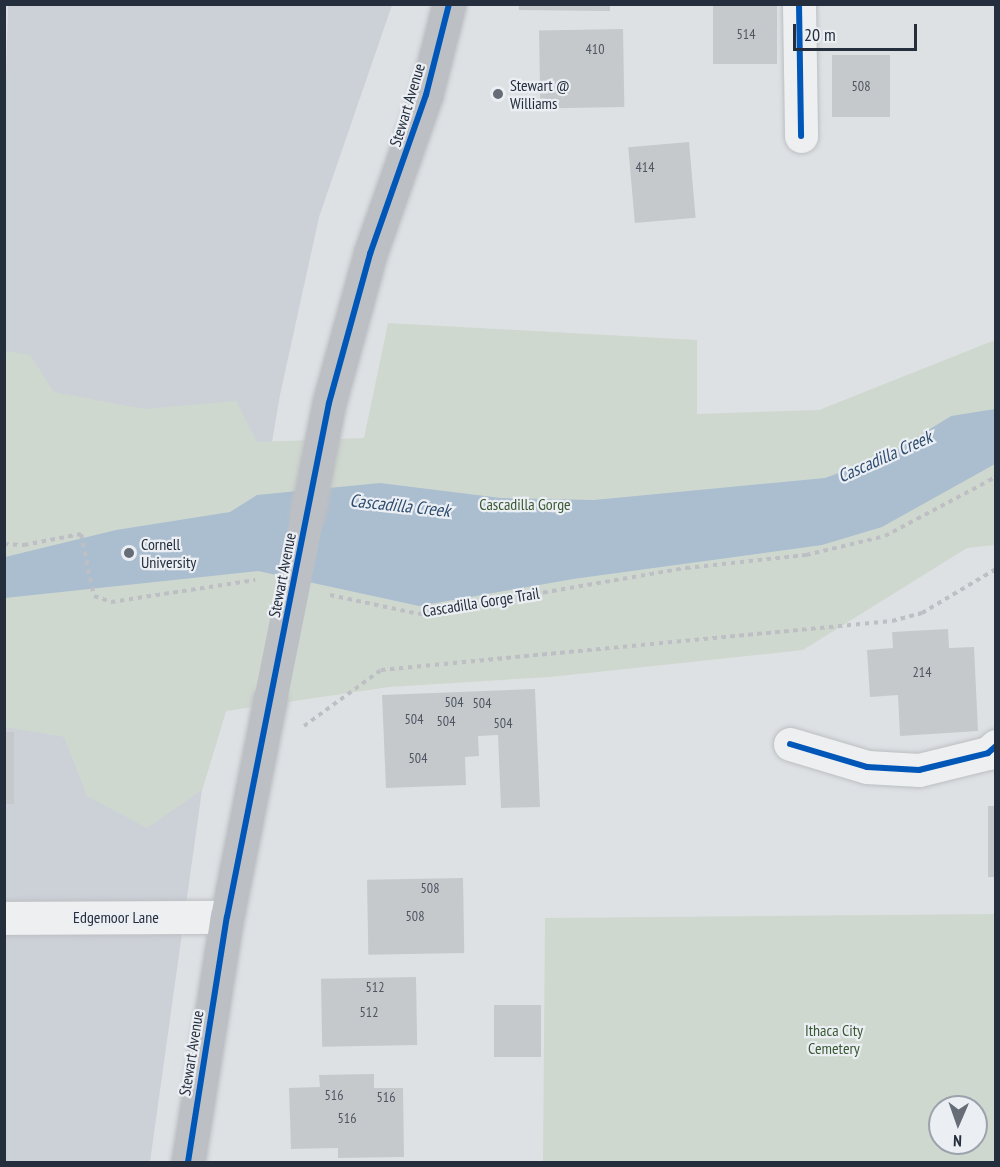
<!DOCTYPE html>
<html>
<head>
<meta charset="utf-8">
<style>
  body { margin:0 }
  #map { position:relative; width:1000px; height:1167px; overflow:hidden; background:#dee1e4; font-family:"PT Sans Narrow",sans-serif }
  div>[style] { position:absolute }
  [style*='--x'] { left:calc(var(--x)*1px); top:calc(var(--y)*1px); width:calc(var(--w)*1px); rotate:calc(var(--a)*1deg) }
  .built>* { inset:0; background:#ccd0d7 }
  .green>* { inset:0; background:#cfd8cf }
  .water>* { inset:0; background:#abbed0 }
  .building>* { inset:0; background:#c6c9cc; transform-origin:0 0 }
  .path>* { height:4px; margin-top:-2px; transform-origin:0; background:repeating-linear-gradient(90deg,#bdbfc4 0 4.5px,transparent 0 9px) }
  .roads { filter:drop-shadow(0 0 2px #bcbfc2) drop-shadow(0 0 2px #bcbfc2) }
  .street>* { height:33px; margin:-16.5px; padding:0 16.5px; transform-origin:16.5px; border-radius:16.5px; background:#edeff1 }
  .secondary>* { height:33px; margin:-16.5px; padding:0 16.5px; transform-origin:16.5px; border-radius:16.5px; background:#bcbfc4 }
  .secondary-bridge>* { height:33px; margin:-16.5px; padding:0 16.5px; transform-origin:16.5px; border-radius:16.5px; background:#bcbfc4 }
  .cycleway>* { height:6px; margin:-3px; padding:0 3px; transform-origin:3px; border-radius:3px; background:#0057b8 }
  .dots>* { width:16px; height:16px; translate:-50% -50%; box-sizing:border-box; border:3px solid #ebeff4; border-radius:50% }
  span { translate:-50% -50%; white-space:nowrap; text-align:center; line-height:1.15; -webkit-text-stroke:4.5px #ebeff4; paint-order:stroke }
  .number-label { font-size:14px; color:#4e5662 }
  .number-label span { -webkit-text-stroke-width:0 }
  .poi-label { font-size:16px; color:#252e3d }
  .left { translate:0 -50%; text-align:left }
  .street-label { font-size:16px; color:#252e3d }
  .park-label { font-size:16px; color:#3a5932 }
  .water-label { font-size:18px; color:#2f4e71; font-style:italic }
  .frame { position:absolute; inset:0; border:6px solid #252e3d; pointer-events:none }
  .north { position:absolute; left:928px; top:1095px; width:60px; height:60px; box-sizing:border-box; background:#ebeff4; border:2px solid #9ca2ab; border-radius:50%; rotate:182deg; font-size:16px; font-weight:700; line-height:24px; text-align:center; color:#252e3d }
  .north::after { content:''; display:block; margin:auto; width:21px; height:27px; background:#666d77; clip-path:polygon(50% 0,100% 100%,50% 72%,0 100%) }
  .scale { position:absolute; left:793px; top:24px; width:124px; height:27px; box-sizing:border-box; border:3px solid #252e3d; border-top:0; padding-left:8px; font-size:18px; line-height:21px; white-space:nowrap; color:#252e3d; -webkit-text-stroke:4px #ebeff4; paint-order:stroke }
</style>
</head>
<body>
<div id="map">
  <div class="built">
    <div style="clip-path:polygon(8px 5px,392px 5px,319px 217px,280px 395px,226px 711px,202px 790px,150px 1162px,5px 1162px,4px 153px)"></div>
  </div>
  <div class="green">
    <div style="clip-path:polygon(388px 323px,697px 340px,697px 414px,819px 410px,995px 340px,995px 545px,967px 548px,803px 650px,550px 677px,389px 687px,226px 711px,202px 790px,147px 828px,87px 796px,64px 737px,5px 727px,4px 351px,30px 355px,54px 392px,144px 409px,236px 401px,257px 442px,364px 438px)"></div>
    <div style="clip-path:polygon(evenodd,995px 914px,995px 1162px,543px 1162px,545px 918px,995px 914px,940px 1107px,976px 1107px,976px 1143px,940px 1143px,940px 1107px)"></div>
  </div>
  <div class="water">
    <div style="clip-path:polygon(995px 409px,995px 464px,882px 527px,822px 545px,573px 579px,419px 606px,258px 571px,5px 598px,5px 557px,116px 530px,230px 512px,257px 495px,380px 483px,501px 498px,594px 500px,825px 478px,888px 455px,951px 416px)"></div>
  </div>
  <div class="building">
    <div style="clip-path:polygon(519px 4px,610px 4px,610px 11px,519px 10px)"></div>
    <div style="left:713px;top:4px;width:64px;height:60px"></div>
    <div style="left:623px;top:29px;width:78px;height:84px;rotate:89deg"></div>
    <div style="left:832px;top:55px;width:58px;height:62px"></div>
    <div style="left:689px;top:142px;width:76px;height:61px;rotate:85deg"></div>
    <div style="clip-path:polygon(948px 629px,949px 648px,974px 647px,978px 731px,900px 736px,898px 695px,870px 697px,867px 650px,893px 648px,892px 632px)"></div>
    <div style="clip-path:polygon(535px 689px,540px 807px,501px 808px,498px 735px,478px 736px,479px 756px,465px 757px,466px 785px,386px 788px,382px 695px)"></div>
    <div style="left:4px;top:732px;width:10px;height:72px"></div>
    <div style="left:988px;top:806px;width:8px;height:71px"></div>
    <div style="left:463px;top:878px;width:75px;height:96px;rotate:89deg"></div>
    <div style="left:416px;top:977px;width:68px;height:95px;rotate:89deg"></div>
    <div style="left:494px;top:1005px;width:47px;height:52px"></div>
    <div style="clip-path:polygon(374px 1074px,374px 1088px,403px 1088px,404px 1157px,338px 1158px,338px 1148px,291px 1149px,289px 1088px,320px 1087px,319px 1075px)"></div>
  </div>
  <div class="path">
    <div style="--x:4;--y:544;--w:20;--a:3"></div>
    <div style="--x:24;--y:545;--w:58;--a:-10.9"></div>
    <div style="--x:81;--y:534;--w:63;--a:78.2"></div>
    <div style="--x:94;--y:596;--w:18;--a:19"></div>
    <div style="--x:111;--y:602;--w:146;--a:-8.7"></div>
    <div style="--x:330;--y:595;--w:91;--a:12.1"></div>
    <div style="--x:419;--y:614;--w:271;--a:-9.8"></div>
    <div style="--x:686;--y:568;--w:121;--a:-6.2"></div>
    <div style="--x:806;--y:555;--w:81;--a:-13.5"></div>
    <div style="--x:885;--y:536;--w:126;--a:-28"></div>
    <div style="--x:304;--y:726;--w:95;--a:-36"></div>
    <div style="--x:381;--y:670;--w:513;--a:-5.48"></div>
    <div style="--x:892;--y:621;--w:31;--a:-15"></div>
    <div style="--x:922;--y:613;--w:86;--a:-30.7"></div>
  </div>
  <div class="roads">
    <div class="street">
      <div style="--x:799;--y:4;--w:132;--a:89.1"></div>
      <div style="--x:790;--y:744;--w:80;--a:16.6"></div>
      <div style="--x:867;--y:767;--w:52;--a:3.3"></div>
      <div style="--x:919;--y:770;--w:71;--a:-13.8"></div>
      <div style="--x:988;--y:753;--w:11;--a:-41"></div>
      <div style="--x:4;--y:918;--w:223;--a:-0.3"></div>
    </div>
    <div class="secondary">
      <div style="--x:307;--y:515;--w:114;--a:-78.9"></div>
      <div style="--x:329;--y:403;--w:155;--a:-74.6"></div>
      <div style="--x:370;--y:254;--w:169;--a:-70.6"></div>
      <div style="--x:426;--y:95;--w:94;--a:-75.8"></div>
      <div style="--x:188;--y:1162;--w:248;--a:-81"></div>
      <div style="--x:227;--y:917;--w:221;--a:-78.8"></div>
    </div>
  </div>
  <div class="secondary-bridge">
    <div style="--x:270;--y:700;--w:189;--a:-78.7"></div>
  </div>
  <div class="cycleway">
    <div style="--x:799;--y:4;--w:132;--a:89.1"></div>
    <div style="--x:790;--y:744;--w:80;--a:16.6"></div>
    <div style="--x:867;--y:767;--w:52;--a:3.3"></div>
    <div style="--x:919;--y:770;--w:71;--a:-13.8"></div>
    <div style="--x:988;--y:753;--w:11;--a:-41"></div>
    <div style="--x:188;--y:1162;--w:248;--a:-81"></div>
    <div style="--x:227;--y:917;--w:524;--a:-78.78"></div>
    <div style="--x:329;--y:403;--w:155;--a:-74.6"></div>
    <div style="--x:370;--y:254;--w:169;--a:-70.6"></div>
    <div style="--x:426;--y:95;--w:94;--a:-75.8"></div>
  </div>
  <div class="dots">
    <div style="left:498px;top:94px;background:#666d77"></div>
    <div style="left:129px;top:553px;background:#666d77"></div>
  </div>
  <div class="number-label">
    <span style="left:746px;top:34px">514</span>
    <span style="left:595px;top:49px">410</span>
    <span style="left:861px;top:86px">508</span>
    <span style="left:645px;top:167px">414</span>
    <span style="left:922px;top:672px">214</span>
    <span style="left:454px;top:702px">504</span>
    <span style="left:482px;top:703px">504</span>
    <span style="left:414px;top:719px">504</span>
    <span style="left:446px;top:721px">504</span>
    <span style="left:503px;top:723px">504</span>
    <span style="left:418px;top:758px">504</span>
    <span style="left:430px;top:888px">508</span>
    <span style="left:415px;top:916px">508</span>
    <span style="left:375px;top:987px">512</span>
    <span style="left:369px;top:1012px">512</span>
    <span style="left:334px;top:1095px">516</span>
    <span style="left:386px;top:1097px">516</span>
    <span style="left:347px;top:1118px">516</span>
  </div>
  <div class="poi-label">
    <span class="left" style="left:510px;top:94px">Stewart @<br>Williams</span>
    <span class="left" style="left:141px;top:553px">Cornell<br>University</span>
  </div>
  <div class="street-label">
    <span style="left:407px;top:105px;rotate:-73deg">Stewart Avenue</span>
    <span style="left:282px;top:575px;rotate:-79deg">Stewart Avenue</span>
    <span style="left:481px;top:602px;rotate:-9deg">Cascadilla Gorge Trail</span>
    <span style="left:116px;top:917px">Edgemoor Lane</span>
    <span style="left:191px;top:1053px;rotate:-81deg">Stewart Avenue</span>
  </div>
  <div class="park-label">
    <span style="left:525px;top:504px">Cascadilla Gorge</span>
    <span style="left:834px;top:1039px">Ithaca City<br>Cemetery</span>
  </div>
  <div class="water-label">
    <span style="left:885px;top:457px;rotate:-24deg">Cascadilla Creek</span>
    <span style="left:400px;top:506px;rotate:6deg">Cascadilla Creek</span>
  </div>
  <div class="frame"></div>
  <div class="north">N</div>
  <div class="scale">20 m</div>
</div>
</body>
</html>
